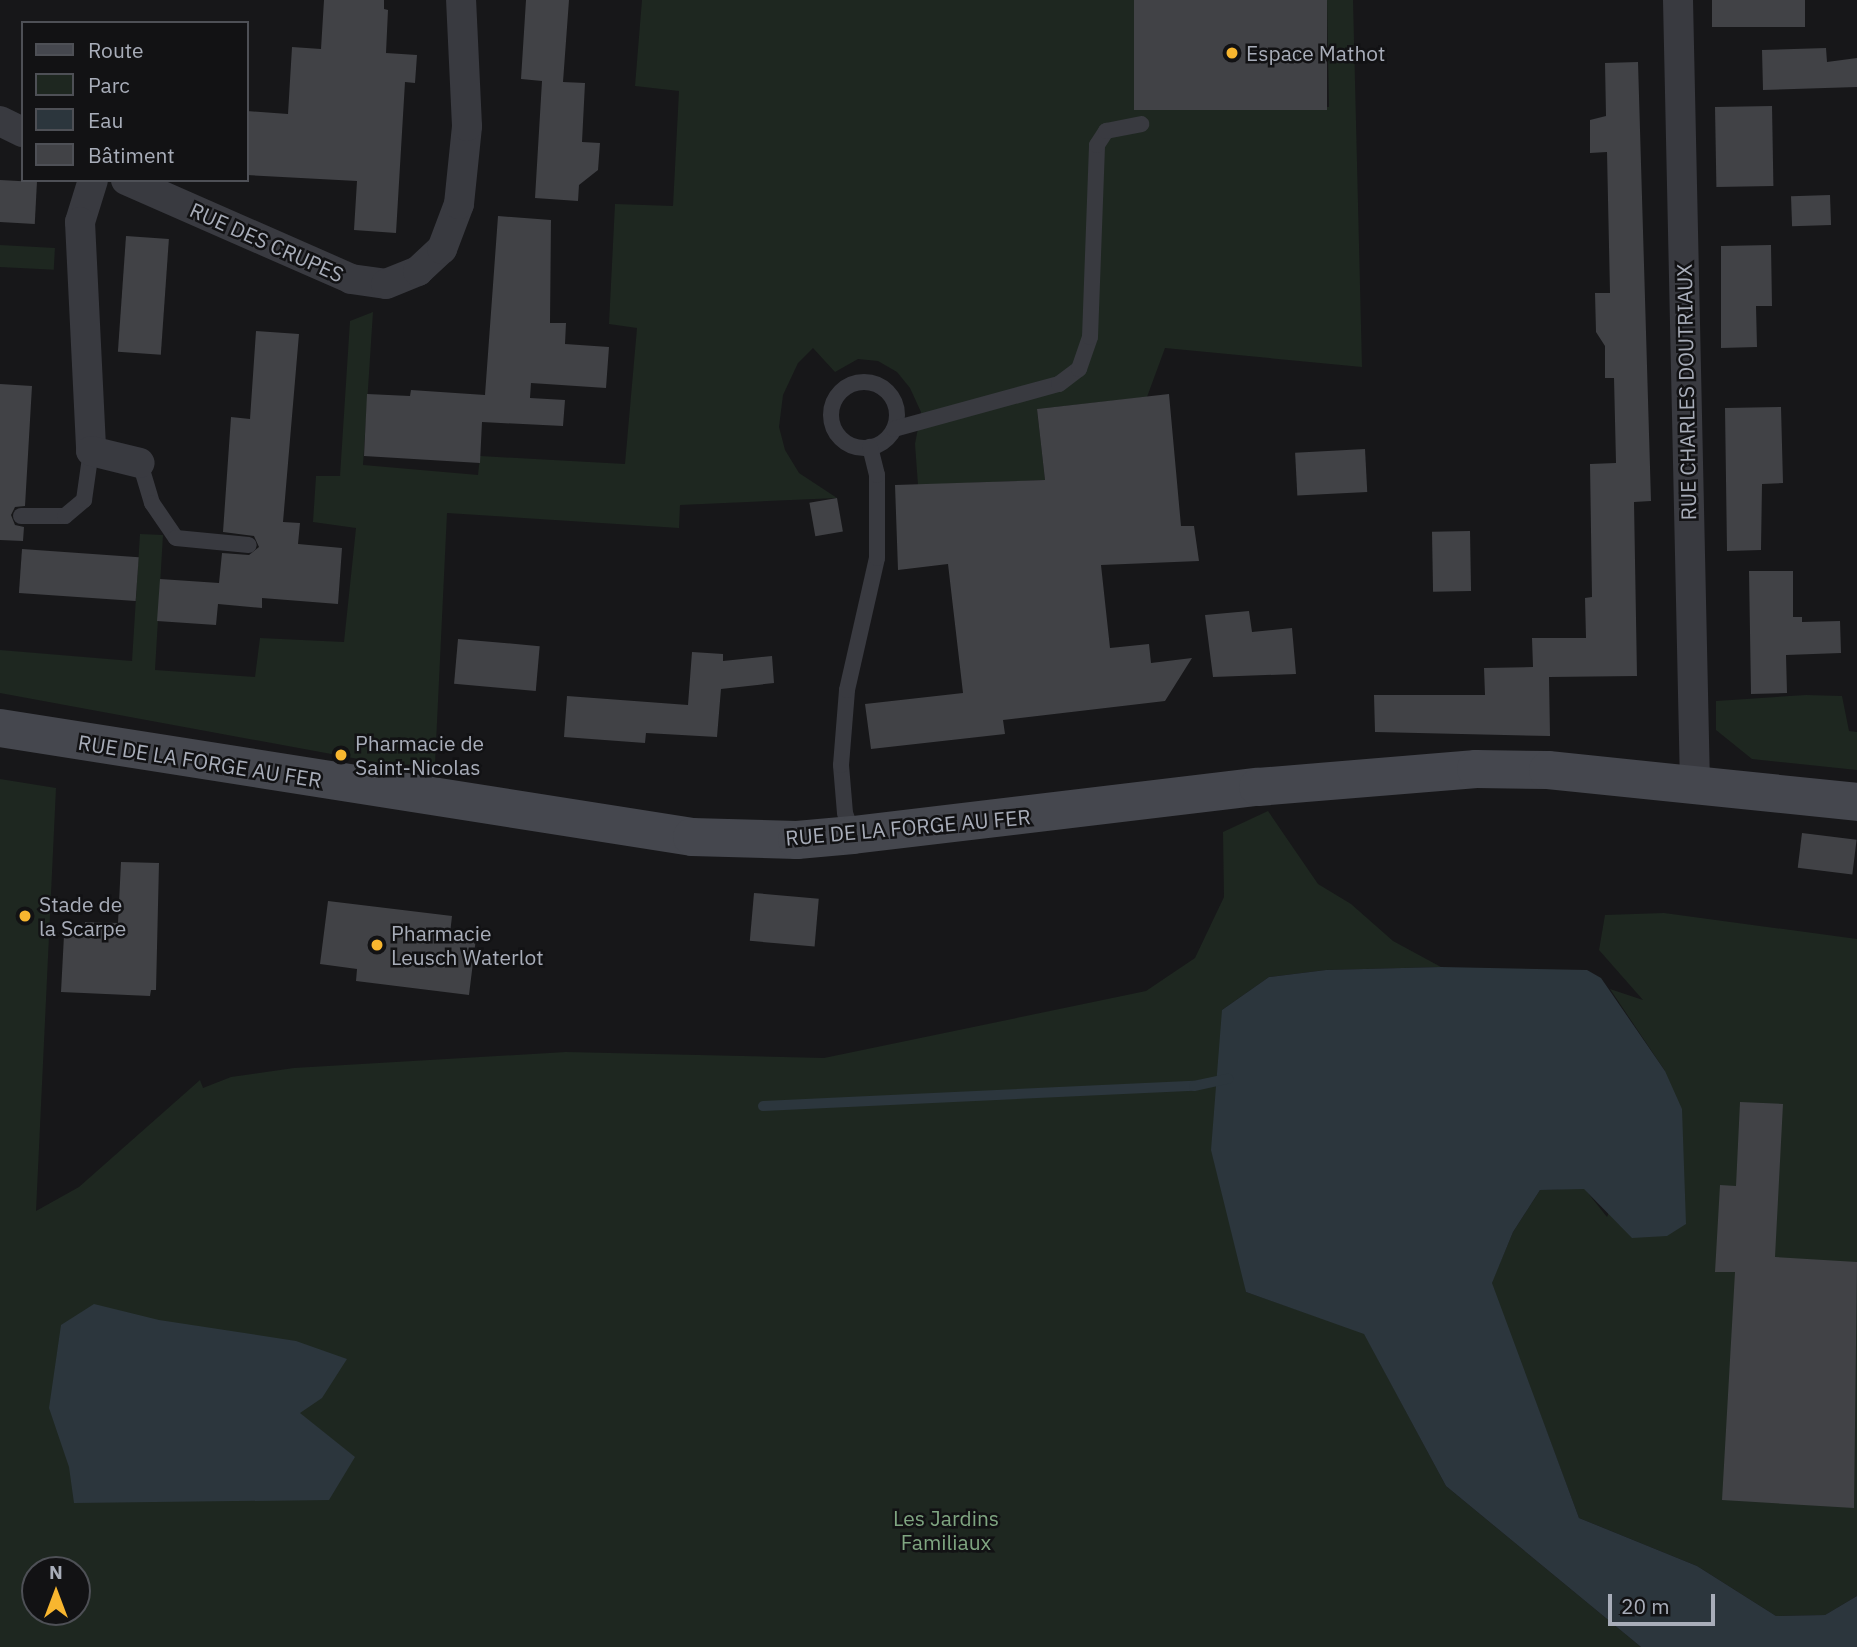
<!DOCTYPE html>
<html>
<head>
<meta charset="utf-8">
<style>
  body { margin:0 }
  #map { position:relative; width:1857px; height:1647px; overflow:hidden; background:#171719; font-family:"IBM Plex Sans",sans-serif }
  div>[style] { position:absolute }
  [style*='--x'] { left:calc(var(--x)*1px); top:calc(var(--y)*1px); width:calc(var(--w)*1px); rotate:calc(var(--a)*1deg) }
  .green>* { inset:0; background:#1e2720; transform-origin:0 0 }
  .water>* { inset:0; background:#2c363d }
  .stream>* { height:10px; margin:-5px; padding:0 5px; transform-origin:5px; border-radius:5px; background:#2c363d }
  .building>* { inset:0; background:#414246; transform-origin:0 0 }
  .service>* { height:16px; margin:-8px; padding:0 8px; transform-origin:8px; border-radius:8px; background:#393a40 }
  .service>.ring { margin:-8px; padding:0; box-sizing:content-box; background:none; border:16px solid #393a40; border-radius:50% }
  .minor>* { height:30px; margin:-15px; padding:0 15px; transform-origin:15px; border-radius:15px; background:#393a40 }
  .secondary>* { height:38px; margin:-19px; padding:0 19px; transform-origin:19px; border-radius:19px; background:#45474e }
  .dots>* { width:19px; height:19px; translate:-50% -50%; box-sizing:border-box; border:4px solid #121214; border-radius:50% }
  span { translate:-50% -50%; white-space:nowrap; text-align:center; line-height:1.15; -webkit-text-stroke:5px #121214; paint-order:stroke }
  .poi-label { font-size:21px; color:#a8adb9 }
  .left { translate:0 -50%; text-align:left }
  .street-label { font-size:21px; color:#a8adb9 }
  .park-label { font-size:21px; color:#7fa581 }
  .legend { position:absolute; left:21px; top:21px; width:228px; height:161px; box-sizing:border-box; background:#121214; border:2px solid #4e5056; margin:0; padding:9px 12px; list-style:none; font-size:21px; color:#a8adb9 }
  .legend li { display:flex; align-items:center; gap:14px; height:35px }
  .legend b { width:35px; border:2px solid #4e5056 }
  .north { position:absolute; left:21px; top:1556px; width:70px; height:70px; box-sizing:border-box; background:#121214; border:2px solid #4e5056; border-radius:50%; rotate:0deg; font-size:19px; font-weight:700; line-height:28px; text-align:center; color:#a8adb9 }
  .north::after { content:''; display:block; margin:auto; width:24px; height:32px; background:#f8b62f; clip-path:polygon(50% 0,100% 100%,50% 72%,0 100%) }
  .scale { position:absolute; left:1608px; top:1594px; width:107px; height:32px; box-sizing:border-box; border:4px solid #a8adb9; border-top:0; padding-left:9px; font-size:21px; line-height:24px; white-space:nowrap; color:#a8adb9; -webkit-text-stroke:5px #121214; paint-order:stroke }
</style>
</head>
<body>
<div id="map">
  <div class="green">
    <div style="clip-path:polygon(642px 0,1134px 0,1136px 110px,1329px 107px,1327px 0,1353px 0,1362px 367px,1165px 348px,1147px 397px,1037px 409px,1045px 480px,918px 485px,915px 444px,921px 412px,910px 388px,897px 372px,878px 361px,858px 359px,835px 372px,813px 348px,798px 363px,783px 395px,779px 427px,785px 450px,799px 473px,837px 498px,680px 505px,679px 528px,447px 513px,435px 764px,391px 765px,0 693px,0 650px,132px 661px,140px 534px,163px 535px,155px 670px,255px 677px,260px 638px,344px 642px,356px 528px,313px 522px,316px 476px,340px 476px,350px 321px,373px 312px,363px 465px,478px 475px,480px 456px,625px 464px,637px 328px,609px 324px,615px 204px,673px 206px,679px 91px,635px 86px)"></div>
    <div style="left:0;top:245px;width:55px;height:22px;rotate:3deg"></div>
    <div style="clip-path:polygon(1806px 695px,1842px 696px,1849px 731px,1857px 732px,1857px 770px,1752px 759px,1716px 730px,1716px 701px)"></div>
    <div style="clip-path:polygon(evenodd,0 779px,56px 788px,36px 1211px,79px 1187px,200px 1080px,203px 1088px,231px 1077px,294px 1068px,566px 1052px,824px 1058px,1146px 991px,1195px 958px,1224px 897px,1223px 832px,1268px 811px,1318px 884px,1351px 904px,1393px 941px,1441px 967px,1326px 970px,1269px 977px,1222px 1010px,1246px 1292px,1364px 1333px,1446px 1486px,1641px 1647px,0 1647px,0 779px,35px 1570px,77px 1570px,77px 1612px,35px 1612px,35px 1570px)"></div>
    <div style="clip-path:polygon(1664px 913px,1857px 939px,1857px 1596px,1825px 1615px,1776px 1616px,1697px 1566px,1579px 1518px,1491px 1284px,1513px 1232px,1540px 1190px,1584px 1188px,1607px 1217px,1665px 1071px,1610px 989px,1643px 1000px,1599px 950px,1605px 915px)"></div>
  </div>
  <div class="water">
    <div style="clip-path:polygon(1441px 967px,1587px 970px,1601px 978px,1665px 1071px,1682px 1109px,1686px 1224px,1667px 1236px,1632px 1238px,1584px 1189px,1540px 1190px,1513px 1232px,1492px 1283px,1579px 1518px,1697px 1566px,1776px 1616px,1825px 1615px,1857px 1596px,1857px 1647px,1641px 1647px,1446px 1486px,1364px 1334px,1246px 1292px,1211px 1150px,1222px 1010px,1269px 977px,1326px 970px)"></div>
    <div style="clip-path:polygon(94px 1304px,159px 1320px,296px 1341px,347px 1359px,322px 1398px,300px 1413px,355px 1457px,329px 1500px,74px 1503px,69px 1467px,49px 1408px,61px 1325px)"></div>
  </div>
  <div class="stream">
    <div style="--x:763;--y:1106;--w:431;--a:-2.7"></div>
    <div style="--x:1194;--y:1086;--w:35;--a:-12"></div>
  </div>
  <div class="building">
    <div style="clip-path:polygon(324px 0,384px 0,384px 9px,388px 10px,386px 53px,417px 55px,415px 83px,405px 82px,396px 233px,354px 230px,357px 181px,247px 175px,247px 111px,288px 114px,292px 47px,321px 49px)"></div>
    <div style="clip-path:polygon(526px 0,569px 0,563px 82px,585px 83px,582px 142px,600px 143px,598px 170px,579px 185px,578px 201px,535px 198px,542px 81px,521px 79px)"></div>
    <div style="left:1134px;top:0;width:193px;height:110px"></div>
    <div style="left:1712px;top:0;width:93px;height:27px"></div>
    <div style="clip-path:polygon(1826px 48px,1827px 62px,1857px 58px,1857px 87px,1763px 90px,1762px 50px)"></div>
    <div style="clip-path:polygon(1638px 62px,1651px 501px,1634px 502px,1637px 676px,1549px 677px,1550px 736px,1375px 732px,1374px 695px,1485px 695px,1484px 668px,1533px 667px,1532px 638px,1586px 638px,1585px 598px,1592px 597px,1590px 464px,1616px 463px,1614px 378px,1605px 378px,1605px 346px,1596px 332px,1595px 293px,1610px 293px,1607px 152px,1590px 153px,1590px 120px,1606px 116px,1605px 63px)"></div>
    <div style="left:1772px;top:106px;width:80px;height:57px;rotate:89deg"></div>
    <div style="left:0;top:180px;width:37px;height:42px;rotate:3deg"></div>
    <div style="left:1830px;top:195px;width:30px;height:39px;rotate:88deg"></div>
    <div style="clip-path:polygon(498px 216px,551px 220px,550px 323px,566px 323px,565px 344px,609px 347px,606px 388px,531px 383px,530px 398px,565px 400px,563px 426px,482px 422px,480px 463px,364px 456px,367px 394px,410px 396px,411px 390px,485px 395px)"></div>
    <div style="left:126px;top:236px;width:43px;height:116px;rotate:4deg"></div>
    <div style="clip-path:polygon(1771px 245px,1772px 306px,1756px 306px,1757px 347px,1721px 348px,1721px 246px)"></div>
    <div style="clip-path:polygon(256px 331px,299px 334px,283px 522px,300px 523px,298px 544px,342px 548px,338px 604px,262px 598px,262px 608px,218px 604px,216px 625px,157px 621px,160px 579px,219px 583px,222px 553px,249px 555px,259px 547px,254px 536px,223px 532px,231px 417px,250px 419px)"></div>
    <div style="clip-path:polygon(0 384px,32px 386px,25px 506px,15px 507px,11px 515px,15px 525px,24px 527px,23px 541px,0 540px)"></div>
    <div style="clip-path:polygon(1169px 394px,1181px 526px,1194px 526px,1199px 561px,1101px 565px,1110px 648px,1149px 644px,1151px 663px,1192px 658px,1165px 701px,1003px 720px,1005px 734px,871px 749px,865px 704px,963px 693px,948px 564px,898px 570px,895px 485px,1045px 480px,1037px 409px)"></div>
    <div style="clip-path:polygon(1781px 407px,1783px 483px,1762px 484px,1761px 550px,1727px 551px,1725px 408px)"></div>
    <div style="left:1365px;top:449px;width:43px;height:70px;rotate:87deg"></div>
    <div style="left:837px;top:498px;width:34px;height:28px;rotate:80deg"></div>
    <div style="left:1470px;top:531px;width:60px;height:38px;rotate:89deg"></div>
    <div style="left:22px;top:549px;width:117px;height:44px;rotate:4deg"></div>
    <div style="clip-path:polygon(1749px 571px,1793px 571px,1793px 617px,1802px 617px,1802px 622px,1840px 621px,1841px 653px,1786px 655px,1787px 693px,1751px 694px)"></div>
    <div style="clip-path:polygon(1249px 611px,1252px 632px,1292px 628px,1296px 674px,1213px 677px,1205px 615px)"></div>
    <div style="left:458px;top:639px;width:82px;height:45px;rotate:5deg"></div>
    <div style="clip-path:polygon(692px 652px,723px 654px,723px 661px,772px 656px,774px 683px,721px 689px,717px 737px,646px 733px,645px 743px,564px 737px,567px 696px,688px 705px)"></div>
    <div style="left:1802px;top:833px;width:55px;height:35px;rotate:7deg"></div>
    <div style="clip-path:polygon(121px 862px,159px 863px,156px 990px,151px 990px,150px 996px,61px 992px,64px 935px,84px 936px,85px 922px,118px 923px)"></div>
    <div style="left:754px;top:893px;width:65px;height:48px;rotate:5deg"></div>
    <div style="clip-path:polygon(328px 901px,452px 916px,450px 934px,476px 938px,469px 995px,356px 981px,357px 969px,320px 964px)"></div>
    <div style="clip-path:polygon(1740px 1102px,1783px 1104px,1775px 1257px,1857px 1262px,1854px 1508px,1722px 1500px,1735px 1272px,1715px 1272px,1720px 1185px,1736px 1186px)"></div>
  </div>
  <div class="service">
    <div class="ring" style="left:831px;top:382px;width:50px;height:50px"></div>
    <div style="--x:894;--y:429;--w:171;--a:-15.3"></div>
    <div style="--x:1059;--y:384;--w:25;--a:-37"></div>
    <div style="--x:1079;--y:369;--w:34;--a:-71"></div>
    <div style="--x:1090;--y:337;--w:192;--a:-87.9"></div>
    <div style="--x:1097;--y:145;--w:17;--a:-57"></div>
    <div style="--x:1106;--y:131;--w:36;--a:-11"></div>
    <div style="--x:140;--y:463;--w:42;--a:73.3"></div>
    <div style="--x:152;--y:503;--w:42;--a:55.6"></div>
    <div style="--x:176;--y:538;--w:73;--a:5.5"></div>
    <div style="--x:21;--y:516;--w:44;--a:0"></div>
    <div style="--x:65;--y:516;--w:25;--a:-40"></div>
    <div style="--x:84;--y:500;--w:49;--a:-81.9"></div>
    <div style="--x:853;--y:835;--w:23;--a:-110"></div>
    <div style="--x:845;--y:813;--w:48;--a:-94.8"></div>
    <div style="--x:841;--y:765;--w:75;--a:-85.4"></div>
    <div style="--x:847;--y:690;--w:135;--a:-77.2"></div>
    <div style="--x:877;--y:558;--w:83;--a:-90"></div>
    <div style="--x:877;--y:475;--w:29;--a:-104"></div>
  </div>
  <div class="minor">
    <div style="--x:1678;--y:0;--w:785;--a:88.76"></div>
    <div style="--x:0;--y:121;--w:25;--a:26"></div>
    <div style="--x:93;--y:180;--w:44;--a:107.2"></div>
    <div style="--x:80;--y:222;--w:229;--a:87.2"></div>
    <div style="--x:91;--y:451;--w:50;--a:13.8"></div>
    <div style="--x:126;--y:180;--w:246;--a:23.7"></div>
    <div style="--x:351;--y:279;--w:35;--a:8"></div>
    <div style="--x:386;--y:284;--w:35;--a:-22"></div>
    <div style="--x:418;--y:271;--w:33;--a:-43"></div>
    <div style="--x:442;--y:249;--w:48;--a:-69.3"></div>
    <div style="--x:459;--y:204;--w:78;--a:-84.1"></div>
    <div style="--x:467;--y:126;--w:126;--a:-92.7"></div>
  </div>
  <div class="secondary">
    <div style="--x:0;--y:728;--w:701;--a:8.95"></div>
    <div style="--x:692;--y:837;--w:105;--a:1.6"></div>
    <div style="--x:797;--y:840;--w:56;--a:-5.1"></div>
    <div style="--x:853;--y:835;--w:408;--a:-6.8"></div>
    <div style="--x:1258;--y:787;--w:219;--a:-4.7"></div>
    <div style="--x:1476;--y:769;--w:72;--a:0.8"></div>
    <div style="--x:1548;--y:770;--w:311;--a:5.9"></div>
  </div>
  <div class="dots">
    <div style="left:1232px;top:53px;background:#f8b62f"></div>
    <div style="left:341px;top:755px;background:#f8b62f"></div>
    <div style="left:25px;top:916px;background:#f8b62f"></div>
    <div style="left:377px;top:945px;background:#f8b62f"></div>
  </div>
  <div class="poi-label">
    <span class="left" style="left:1246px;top:53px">Espace Mathot</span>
    <span class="left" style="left:355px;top:755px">Pharmacie de<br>Saint-Nicolas</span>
    <span class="left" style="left:39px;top:916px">Stade de<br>la Scarpe</span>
    <span class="left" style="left:391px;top:945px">Pharmacie<br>Leusch Waterlot</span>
  </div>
  <div class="street-label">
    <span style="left:267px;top:242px;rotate:24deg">RUE DES CRUPES</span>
    <span style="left:1686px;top:392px;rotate:-91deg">RUE CHARLES DOUTRIAUX</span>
    <span style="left:200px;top:761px;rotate:9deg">RUE DE LA FORGE AU FER</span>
    <span style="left:908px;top:827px;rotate:-5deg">RUE DE LA FORGE AU FER</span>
  </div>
  <div class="park-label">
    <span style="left:946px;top:1530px">Les Jardins<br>Familiaux</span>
  </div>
  <ul class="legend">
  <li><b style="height:9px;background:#45474e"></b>Route</li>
  <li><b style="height:19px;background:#1e2720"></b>Parc</li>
  <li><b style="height:19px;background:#2c363d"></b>Eau</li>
  <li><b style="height:19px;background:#414246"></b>Bâtiment</li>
  </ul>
  <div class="north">N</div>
  <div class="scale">20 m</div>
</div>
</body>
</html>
